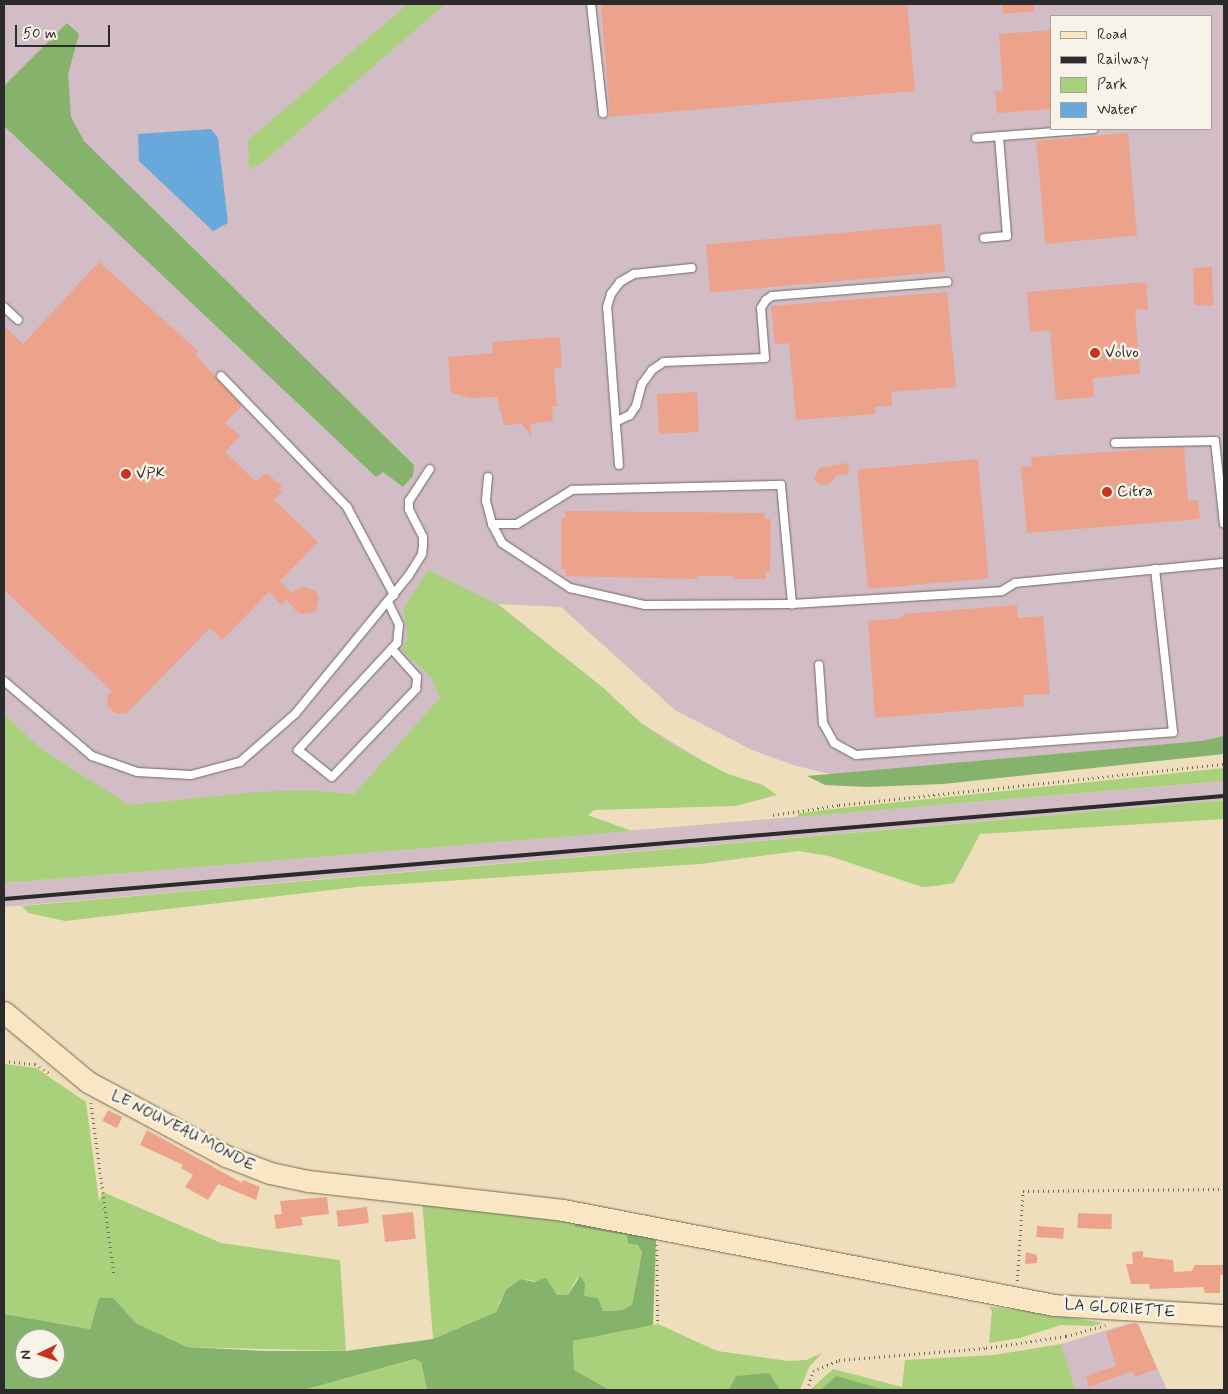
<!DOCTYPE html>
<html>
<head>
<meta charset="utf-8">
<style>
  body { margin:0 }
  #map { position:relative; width:1228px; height:1394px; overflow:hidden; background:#efdebc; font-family:Mynerve,sans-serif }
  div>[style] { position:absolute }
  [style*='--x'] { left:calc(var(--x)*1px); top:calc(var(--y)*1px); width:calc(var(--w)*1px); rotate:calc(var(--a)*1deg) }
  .industrial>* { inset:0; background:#d2bdc6 }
  .green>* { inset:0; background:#a9d17b }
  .forest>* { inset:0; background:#86b36b }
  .water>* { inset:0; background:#68a8db }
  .building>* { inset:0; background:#eca28b; transform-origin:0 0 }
  .path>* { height:2.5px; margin-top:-1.25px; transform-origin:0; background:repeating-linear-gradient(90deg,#706a5e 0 1px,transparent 0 5px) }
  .roads { filter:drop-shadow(0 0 1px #706a5e) drop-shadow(0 0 1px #706a5e) }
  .lane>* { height:8px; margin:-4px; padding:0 4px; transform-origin:4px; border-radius:4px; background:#fff }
  .secondary>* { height:21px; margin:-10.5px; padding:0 10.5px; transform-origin:10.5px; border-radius:10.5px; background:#fbe6c4 }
  .rail>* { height:4px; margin:-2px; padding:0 2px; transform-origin:2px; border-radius:2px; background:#2b2b2b }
  .dots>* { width:14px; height:14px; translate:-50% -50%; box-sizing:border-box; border:2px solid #f7f3e8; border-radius:50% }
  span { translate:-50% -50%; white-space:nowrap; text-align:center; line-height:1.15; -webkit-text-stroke:5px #f7f3e8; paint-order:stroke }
  .poi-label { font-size:16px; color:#2b2b2b }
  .left { translate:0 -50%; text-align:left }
  .street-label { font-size:16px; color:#2b2b2b }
  .frame { position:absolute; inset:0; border:5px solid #2b2b2b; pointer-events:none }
  .legend { position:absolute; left:1050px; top:15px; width:162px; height:115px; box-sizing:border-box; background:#f7f3e8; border:1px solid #a5a39c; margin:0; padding:6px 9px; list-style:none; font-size:15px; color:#2b2b2b }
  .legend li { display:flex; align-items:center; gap:10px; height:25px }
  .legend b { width:25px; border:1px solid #a5a39c }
  .north { position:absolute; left:15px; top:1329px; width:50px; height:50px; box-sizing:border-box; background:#f7f3e8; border:1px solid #a5a39c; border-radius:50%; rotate:266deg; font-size:14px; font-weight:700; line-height:20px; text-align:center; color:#2b2b2b }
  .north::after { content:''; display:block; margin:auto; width:18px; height:22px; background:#c8321e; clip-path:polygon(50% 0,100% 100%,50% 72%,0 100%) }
  .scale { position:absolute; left:15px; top:25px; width:95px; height:22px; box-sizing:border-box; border:2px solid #2b2b2b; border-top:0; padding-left:6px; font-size:15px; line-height:18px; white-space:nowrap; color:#2b2b2b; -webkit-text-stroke:4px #f7f3e8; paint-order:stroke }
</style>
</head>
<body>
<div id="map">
  <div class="industrial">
    <div style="clip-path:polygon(evenodd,4px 4px,1224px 4px,1224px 745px,839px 776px,796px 766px,752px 750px,675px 710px,561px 607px,498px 604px,601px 686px,641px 723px,724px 774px,4px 840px,4px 4px,1052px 16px,1212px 16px,1212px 129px,1052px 129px,1052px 16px)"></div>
    <div style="clip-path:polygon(1224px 781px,1224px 800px,4px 907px,4px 883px)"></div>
    <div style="clip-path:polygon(1127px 1324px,1138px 1324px,1167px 1390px,1076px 1390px,1061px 1344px)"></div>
  </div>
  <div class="green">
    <div style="clip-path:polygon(408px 4px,445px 4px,268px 158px,249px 170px,248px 140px)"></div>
    <div style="clip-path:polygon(428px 570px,497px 604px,601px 686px,641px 723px,676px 747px,728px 774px,763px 785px,777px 795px,736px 806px,594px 810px,588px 815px,632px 831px,4px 883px,4px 714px,40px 748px,129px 805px,257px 792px,306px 790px,354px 794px,440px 698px,430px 676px,401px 650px,408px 637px,403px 609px)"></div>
    <div style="clip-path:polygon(1224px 768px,1224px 781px,797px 817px,799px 813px,842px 808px)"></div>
    <div style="clip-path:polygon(1224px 800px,1224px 819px,980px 834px,954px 883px,935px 886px,922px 887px,829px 856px,799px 851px,700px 864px,356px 887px,65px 921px,28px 913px,22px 906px)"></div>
    <div style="clip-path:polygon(4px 1064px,36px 1068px,86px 1102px,99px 1201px,103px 1192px,221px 1243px,340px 1260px,346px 1351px,187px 1347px,136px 1323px,112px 1298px,99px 1298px,90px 1329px,4px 1314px)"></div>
    <div style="clip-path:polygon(422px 1199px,573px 1218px,575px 1227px,627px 1235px,642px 1252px,632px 1305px,622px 1310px,603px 1311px,583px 1296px,578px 1276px,568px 1295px,557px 1295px,548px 1283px,521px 1279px,500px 1301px,496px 1312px,433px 1339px)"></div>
    <div style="clip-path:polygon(989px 1307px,1030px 1311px,1103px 1323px,1093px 1326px,1061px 1325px,1020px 1338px,989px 1343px,992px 1311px)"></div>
    <div style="clip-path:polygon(658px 1324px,717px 1351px,788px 1361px,806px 1360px,822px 1353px,809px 1367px,800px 1390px,610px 1390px,574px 1370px,573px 1341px)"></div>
    <div style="clip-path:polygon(1061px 1344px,1076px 1390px,810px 1390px,833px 1369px,902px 1387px,905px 1360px,994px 1355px)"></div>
    <div style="clip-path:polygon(416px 1359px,421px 1361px,427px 1390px,304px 1390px)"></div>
  </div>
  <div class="forest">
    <div style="clip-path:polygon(67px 23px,79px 34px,68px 74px,71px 117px,84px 141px,414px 465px,413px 476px,403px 487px,383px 472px,376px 477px,4px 126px,4px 86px)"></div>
    <div style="clip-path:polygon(1224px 736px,1224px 754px,943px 784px,868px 787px,825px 785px,807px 776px,1201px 741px)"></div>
    <div style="clip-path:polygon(evenodd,573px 1218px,653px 1233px,656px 1240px,653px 1325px,573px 1341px,574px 1370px,610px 1390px,427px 1390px,421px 1362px,415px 1359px,304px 1390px,4px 1390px,4px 1314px,90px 1329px,99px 1298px,113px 1298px,136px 1323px,187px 1347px,265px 1351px,346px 1351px,433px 1339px,496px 1312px,506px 1290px,521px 1279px,534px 1282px,546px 1278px,557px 1295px,568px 1295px,580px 1276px,585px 1283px,584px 1296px,598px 1298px,603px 1311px,622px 1310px,632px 1305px,642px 1252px,637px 1245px,628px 1243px,627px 1235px,575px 1227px,573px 1218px,25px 1339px,55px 1339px,55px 1369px,25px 1369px,25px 1339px)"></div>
    <div style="clip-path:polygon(769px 1373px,780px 1390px,729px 1390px,736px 1376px)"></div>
    <div style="clip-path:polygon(836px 1376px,885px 1390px,821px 1390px)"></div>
  </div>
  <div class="water">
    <div style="clip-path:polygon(211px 129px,218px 138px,228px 223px,213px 231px,139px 161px,138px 134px)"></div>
  </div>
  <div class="building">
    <div style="clip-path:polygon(601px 4px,907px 4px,915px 91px,610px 117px)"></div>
    <div style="clip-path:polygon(1002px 4px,1034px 4px,1035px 11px,1003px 14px)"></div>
    <div style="clip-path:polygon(1052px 30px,1052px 109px,997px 113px,995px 91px,1003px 91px,999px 34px)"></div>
    <div style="left:1128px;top:133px;width:103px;height:92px;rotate:85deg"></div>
    <div style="left:941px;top:224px;width:48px;height:236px;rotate:85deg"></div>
    <div style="clip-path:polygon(99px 262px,198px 351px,195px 354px,242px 406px,225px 423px,240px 436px,225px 452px,256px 482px,266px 473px,282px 486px,279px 489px,282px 491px,274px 500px,318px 542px,280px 581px,292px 593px,302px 587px,315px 590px,319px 598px,316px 610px,309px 614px,298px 613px,287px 600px,282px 605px,269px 592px,222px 640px,210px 628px,127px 713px,117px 714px,108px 707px,107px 696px,112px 691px,4px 590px,4px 326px,23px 344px)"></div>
    <div style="left:1212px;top:267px;width:38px;height:19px;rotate:88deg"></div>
    <div style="clip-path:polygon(1146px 282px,1148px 309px,1135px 310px,1140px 374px,1093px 378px,1094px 397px,1056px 400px,1050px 330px,1030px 332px,1027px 292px)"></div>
    <div style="clip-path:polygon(947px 292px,956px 387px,891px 392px,892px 406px,875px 407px,875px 414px,796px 420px,789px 343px,775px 344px,771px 306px)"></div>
    <div style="clip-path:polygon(560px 337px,562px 367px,554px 368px,557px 407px,552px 407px,553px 421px,530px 424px,532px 437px,522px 424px,504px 425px,497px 397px,469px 398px,451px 392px,448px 357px,493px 353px,492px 342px)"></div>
    <div style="left:697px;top:392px;width:40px;height:40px;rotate:87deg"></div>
    <div style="clip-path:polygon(1184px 447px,1188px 501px,1198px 500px,1200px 519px,1027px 533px,1021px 467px,1032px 466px,1031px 457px)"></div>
    <div style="left:978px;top:459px;width:120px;height:121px;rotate:85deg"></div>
    <div style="clip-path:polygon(848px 463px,849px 474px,837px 475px,829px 484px,820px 485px,814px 480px,819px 468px)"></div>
    <div style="clip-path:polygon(565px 511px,764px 513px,765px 519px,771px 519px,770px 572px,765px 572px,766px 579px,733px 579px,733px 576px,697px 576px,697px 579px,566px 576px,566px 569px,561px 569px,561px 518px,566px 518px)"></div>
    <div style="clip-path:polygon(1017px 605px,1018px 618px,1043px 616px,1050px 694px,1023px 695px,1024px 706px,875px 718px,868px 621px,903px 618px,903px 614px)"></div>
    <div style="left:108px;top:1110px;width:16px;height:12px;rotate:27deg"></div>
    <div style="clip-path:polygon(147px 1130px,242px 1183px,243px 1180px,260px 1187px,256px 1200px,218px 1184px,208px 1200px,185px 1187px,193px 1175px,181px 1168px,183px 1165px,140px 1145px)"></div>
    <div style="clip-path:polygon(327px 1197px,329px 1214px,301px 1217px,303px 1225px,276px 1229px,274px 1215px,282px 1214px,280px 1201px)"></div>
    <div style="left:367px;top:1207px;width:16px;height:31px;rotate:83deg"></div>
    <div style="left:413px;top:1212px;width:27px;height:31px;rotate:84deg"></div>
    <div style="left:1078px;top:1213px;width:34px;height:15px;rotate:2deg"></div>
    <div style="left:1037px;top:1226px;width:27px;height:11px;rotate:4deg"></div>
    <div style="clip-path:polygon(1143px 1251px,1143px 1257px,1173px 1260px,1174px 1272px,1192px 1271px,1195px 1265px,1224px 1265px,1224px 1275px,1220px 1275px,1220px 1293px,1205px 1293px,1203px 1287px,1150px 1289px,1149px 1284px,1131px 1284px,1126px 1264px,1133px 1264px,1132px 1252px)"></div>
    <div style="clip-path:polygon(1026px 1252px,1037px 1255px,1037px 1263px,1025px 1264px)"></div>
    <div style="clip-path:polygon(1134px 1323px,1138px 1324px,1157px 1369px,1135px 1377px,1133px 1371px,1089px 1387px,1086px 1376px,1116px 1366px,1106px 1332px)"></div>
  </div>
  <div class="path">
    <div style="--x:773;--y:815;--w:67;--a:-8.6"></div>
    <div style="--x:839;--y:805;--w:387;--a:-6.1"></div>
    <div style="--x:4;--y:1061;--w:31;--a:6"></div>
    <div style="--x:35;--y:1064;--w:17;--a:33"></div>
    <div style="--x:91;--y:1103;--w:173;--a:82.3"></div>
    <div style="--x:657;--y:1245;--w:79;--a:89.3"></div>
    <div style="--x:1017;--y:1281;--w:90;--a:-86.2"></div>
    <div style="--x:1023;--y:1191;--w:201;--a:-0.6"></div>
    <div style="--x:807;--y:1390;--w:20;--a:-72"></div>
    <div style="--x:813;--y:1371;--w:28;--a:-23"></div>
    <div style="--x:839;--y:1360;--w:147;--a:-4.7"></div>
    <div style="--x:986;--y:1348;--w:81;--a:-8.5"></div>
    <div style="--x:1066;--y:1336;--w:41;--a:-15.4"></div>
  </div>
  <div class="roads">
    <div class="lane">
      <div style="--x:591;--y:4;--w:110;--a:83.7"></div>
      <div style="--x:976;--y:138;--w:118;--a:-4.4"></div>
      <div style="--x:984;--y:238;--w:23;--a:-5"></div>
      <div style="--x:1007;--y:236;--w:100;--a:-94.6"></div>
      <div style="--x:4;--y:307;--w:19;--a:43"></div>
      <div style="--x:221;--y:376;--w:182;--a:46.1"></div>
      <div style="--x:347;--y:507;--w:100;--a:61.9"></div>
      <div style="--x:617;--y:421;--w:14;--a:-25"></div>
      <div style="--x:630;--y:415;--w:11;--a:-56"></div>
      <div style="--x:636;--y:406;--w:23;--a:-75"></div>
      <div style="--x:642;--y:384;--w:17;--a:-54"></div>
      <div style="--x:652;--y:370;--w:14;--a:-34"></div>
      <div style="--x:664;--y:362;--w:101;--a:-2.3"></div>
      <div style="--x:765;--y:358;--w:50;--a:-94.6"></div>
      <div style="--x:761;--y:308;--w:9;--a:-58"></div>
      <div style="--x:766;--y:300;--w:7;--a:-34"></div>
      <div style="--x:772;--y:296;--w:176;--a:-4.6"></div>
      <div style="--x:1115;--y:443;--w:100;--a:-1.1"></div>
      <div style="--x:1215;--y:441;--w:83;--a:83.8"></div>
      <div style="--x:619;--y:465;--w:158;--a:-94.3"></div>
      <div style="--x:607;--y:307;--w:14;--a:-73"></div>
      <div style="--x:611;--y:294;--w:15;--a:-53"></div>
      <div style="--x:620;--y:282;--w:16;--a:-30"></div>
      <div style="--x:634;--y:274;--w:58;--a:-5.9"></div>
      <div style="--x:488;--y:477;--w:24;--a:95"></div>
      <div style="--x:486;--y:501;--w:24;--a:75"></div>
      <div style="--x:492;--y:524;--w:21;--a:62"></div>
      <div style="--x:502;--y:543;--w:82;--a:33.5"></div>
      <div style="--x:570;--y:588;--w:77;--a:12.8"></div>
      <div style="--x:645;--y:605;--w:147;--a:-0.4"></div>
      <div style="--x:792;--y:604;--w:210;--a:-3.5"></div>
      <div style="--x:1002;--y:591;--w:15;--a:-32"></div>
      <div style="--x:1015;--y:583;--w:210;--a:-5.5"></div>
      <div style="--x:492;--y:524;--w:25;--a:0"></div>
      <div style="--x:517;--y:524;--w:65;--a:-31.7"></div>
      <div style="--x:572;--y:490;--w:209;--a:-1.4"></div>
      <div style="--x:781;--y:485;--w:120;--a:84.7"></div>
      <div style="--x:388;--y:602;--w:25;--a:64"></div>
      <div style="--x:399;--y:625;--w:18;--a:96"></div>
      <div style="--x:397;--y:643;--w:146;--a:132.8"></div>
      <div style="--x:298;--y:750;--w:43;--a:38.5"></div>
      <div style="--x:332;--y:777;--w:122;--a:-46.3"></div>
      <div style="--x:416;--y:689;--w:12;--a:-85"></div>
      <div style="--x:417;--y:677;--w:38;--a:-132"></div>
      <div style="--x:819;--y:665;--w:58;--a:86.1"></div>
      <div style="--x:823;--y:723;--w:23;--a:61"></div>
      <div style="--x:834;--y:743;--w:25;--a:29"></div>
      <div style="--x:856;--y:755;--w:318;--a:-4.1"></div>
      <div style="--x:1173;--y:732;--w:164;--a:-96.3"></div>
      <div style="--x:4;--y:681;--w:116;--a:40.4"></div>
      <div style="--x:92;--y:756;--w:48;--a:19.6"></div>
      <div style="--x:137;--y:772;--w:54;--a:3.2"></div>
      <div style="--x:191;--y:775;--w:51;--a:-14.9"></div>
      <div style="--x:240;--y:762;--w:73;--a:-41.1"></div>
      <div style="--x:295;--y:714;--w:180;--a:-50.6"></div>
      <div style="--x:409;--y:575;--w:25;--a:-58"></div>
      <div style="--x:422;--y:554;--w:8;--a:-83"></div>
      <div style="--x:423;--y:546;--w:9;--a:-90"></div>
      <div style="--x:423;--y:537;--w:31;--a:-117"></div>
      <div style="--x:409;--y:509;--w:8;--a:-90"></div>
      <div style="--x:409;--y:501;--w:38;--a:-57"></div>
    </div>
    <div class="secondary">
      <div style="--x:4;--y:1012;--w:109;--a:39.8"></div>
      <div style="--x:88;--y:1082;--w:157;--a:28.2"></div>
      <div style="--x:226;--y:1156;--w:47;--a:21.1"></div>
      <div style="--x:270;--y:1173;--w:40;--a:12"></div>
      <div style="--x:309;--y:1181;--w:256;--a:6.5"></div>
      <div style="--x:563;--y:1210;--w:500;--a:10.95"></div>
      <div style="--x:1054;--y:1305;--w:170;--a:3.4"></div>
    </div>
  </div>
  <div class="rail">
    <div style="--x:4;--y:899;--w:1224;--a:-4.83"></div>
  </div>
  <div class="dots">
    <div style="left:1095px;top:353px;background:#c8321e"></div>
    <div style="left:126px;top:474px;background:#c8321e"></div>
    <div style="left:1107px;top:492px;background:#c8321e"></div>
  </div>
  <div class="poi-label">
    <span class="left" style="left:1105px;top:353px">Volvo</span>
    <span class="left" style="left:136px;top:474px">VPK</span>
    <span class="left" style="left:1117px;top:492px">Citra</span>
  </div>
  <div class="street-label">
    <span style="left:183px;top:1131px;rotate:27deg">LE NOUVEAU MONDE</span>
    <span style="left:1120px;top:1309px;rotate:4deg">LA GLORIETTE</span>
  </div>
  <div class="frame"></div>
  <ul class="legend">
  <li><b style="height:6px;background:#fbe6c4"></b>Road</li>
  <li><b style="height:6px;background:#2b2b2b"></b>Railway</li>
  <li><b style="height:14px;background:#a9d17b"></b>Park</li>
  <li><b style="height:14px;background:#68a8db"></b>Water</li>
  </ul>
  <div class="north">N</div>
  <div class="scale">50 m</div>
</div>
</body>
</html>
